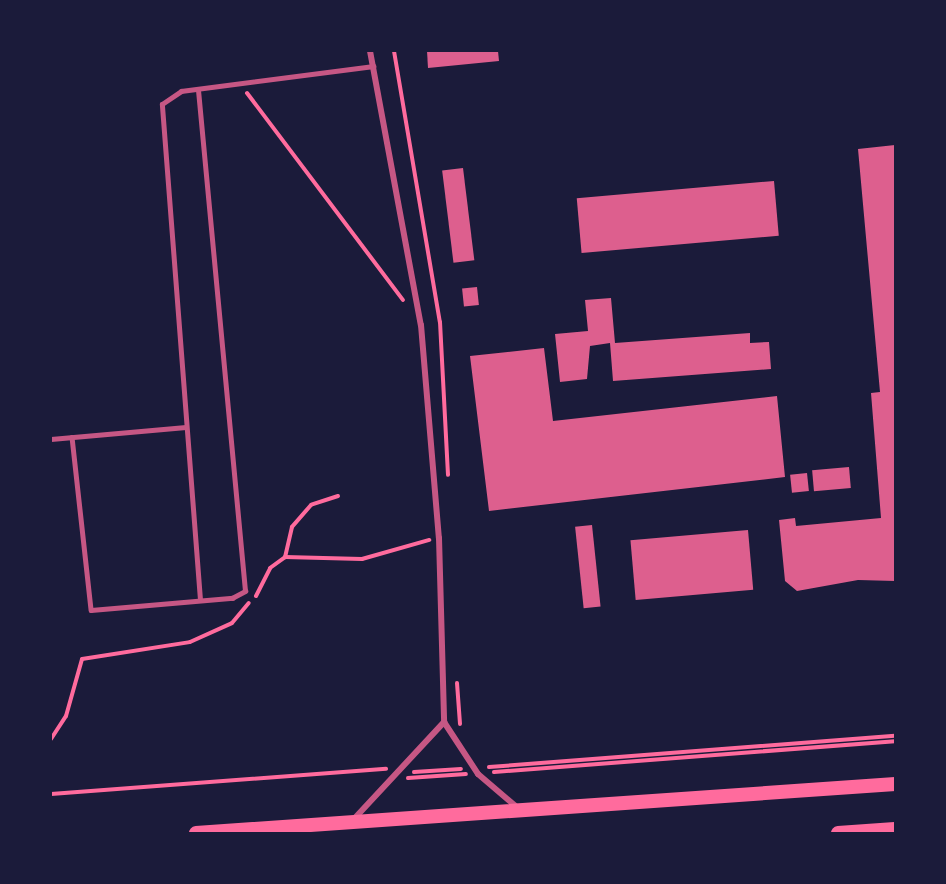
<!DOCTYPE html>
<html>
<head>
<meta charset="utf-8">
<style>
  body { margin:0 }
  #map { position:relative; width:946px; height:884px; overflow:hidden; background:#1b1b3a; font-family:"Nunito Sans",sans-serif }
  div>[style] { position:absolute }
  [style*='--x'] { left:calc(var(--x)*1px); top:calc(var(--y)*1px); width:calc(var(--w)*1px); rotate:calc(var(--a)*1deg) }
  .building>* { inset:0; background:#dd5f8e; transform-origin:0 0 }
  .path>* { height:4px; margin:-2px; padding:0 2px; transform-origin:2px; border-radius:2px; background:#ff6b9d }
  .service>* { height:4.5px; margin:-2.25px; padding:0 2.25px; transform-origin:2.25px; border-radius:2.25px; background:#c65784 }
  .minor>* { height:6px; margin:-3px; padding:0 3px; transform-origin:3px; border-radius:3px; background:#c65784 }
  .primary>* { height:14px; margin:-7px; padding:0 7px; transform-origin:7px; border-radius:7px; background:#ff6b9d }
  span { translate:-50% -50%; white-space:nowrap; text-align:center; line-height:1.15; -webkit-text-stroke:6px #1b1b3a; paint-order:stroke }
  .frame { position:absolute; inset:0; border:52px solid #1b1b3a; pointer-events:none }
</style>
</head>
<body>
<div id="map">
  <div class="building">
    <div style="clip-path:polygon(427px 51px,498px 51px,499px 61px,428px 68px)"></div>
    <div style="clip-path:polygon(895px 145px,895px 581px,858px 580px,797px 591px,785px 581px,779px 520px,795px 518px,796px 526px,881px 518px,871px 393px,880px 392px,858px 149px)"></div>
    <div style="left:463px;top:168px;width:93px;height:21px;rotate:83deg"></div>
    <div style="left:774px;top:181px;width:55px;height:198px;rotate:85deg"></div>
    <div style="left:477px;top:287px;width:18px;height:15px;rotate:84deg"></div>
    <div style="clip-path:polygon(611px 298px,615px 343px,750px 333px,750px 343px,769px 342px,771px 369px,613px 381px,610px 343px,590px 346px,587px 379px,560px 382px,555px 334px,588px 331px,585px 300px)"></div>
    <div style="clip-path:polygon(544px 348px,553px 421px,777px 396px,785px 477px,489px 511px,470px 356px)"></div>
    <div style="left:849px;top:467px;width:21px;height:37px;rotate:85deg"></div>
    <div style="left:807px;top:473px;width:18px;height:17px;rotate:84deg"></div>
    <div style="left:592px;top:525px;width:82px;height:17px;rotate:84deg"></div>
    <div style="left:748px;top:530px;width:60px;height:118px;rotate:85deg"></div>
  </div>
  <div class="path">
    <div style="--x:394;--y:51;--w:275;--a:80.4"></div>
    <div style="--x:440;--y:322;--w:153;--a:87"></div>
    <div style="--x:247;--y:93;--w:259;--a:53"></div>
    <div style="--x:338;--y:496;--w:28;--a:162"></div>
    <div style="--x:311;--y:505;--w:29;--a:131"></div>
    <div style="--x:292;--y:527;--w:31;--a:103"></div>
    <div style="--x:285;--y:557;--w:77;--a:1.5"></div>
    <div style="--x:362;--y:559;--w:70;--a:-15.8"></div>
    <div style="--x:256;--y:596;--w:31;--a:-63"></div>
    <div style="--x:270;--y:568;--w:19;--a:-36"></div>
    <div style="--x:457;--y:683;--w:41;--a:85.8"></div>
    <div style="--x:51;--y:739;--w:27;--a:-57"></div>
    <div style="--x:66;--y:716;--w:59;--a:-74.3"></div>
    <div style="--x:82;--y:659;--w:109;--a:-8.9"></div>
    <div style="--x:190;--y:642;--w:46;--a:-24.3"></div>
    <div style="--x:232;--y:623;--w:26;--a:-50"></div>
    <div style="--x:489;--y:767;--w:407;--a:-4.4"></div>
    <div style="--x:414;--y:772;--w:47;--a:-3.7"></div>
    <div style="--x:494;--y:772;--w:402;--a:-4.4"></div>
    <div style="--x:408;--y:778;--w:58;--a:-3.9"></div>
    <div style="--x:51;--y:794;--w:336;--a:-4.3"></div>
  </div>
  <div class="service">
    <div style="--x:72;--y:437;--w:174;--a:83.7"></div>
    <div style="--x:91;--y:610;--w:142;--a:-4.9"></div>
    <div style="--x:232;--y:598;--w:15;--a:-28"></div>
    <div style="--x:245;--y:591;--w:503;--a:-95.36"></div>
    <div style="--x:51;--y:439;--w:135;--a:-5.1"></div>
    <div style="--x:200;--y:600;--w:497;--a:-94.4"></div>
    <div style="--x:162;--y:104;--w:23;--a:-34"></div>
    <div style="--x:181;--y:91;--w:194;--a:-7.4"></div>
  </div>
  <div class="minor">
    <div style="--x:370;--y:51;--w:279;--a:79.5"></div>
    <div style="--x:421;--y:325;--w:214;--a:85.2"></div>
    <div style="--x:439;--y:538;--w:184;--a:88.4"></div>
    <div style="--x:353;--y:820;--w:134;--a:-47.1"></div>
    <div style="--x:444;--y:722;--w:62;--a:56.8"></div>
    <div style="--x:478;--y:774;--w:54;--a:40.5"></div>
  </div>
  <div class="primary">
    <div style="--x:196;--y:833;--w:701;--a:-4.01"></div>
    <div style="--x:838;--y:833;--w:57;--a:-4"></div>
  </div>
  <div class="frame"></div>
</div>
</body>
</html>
